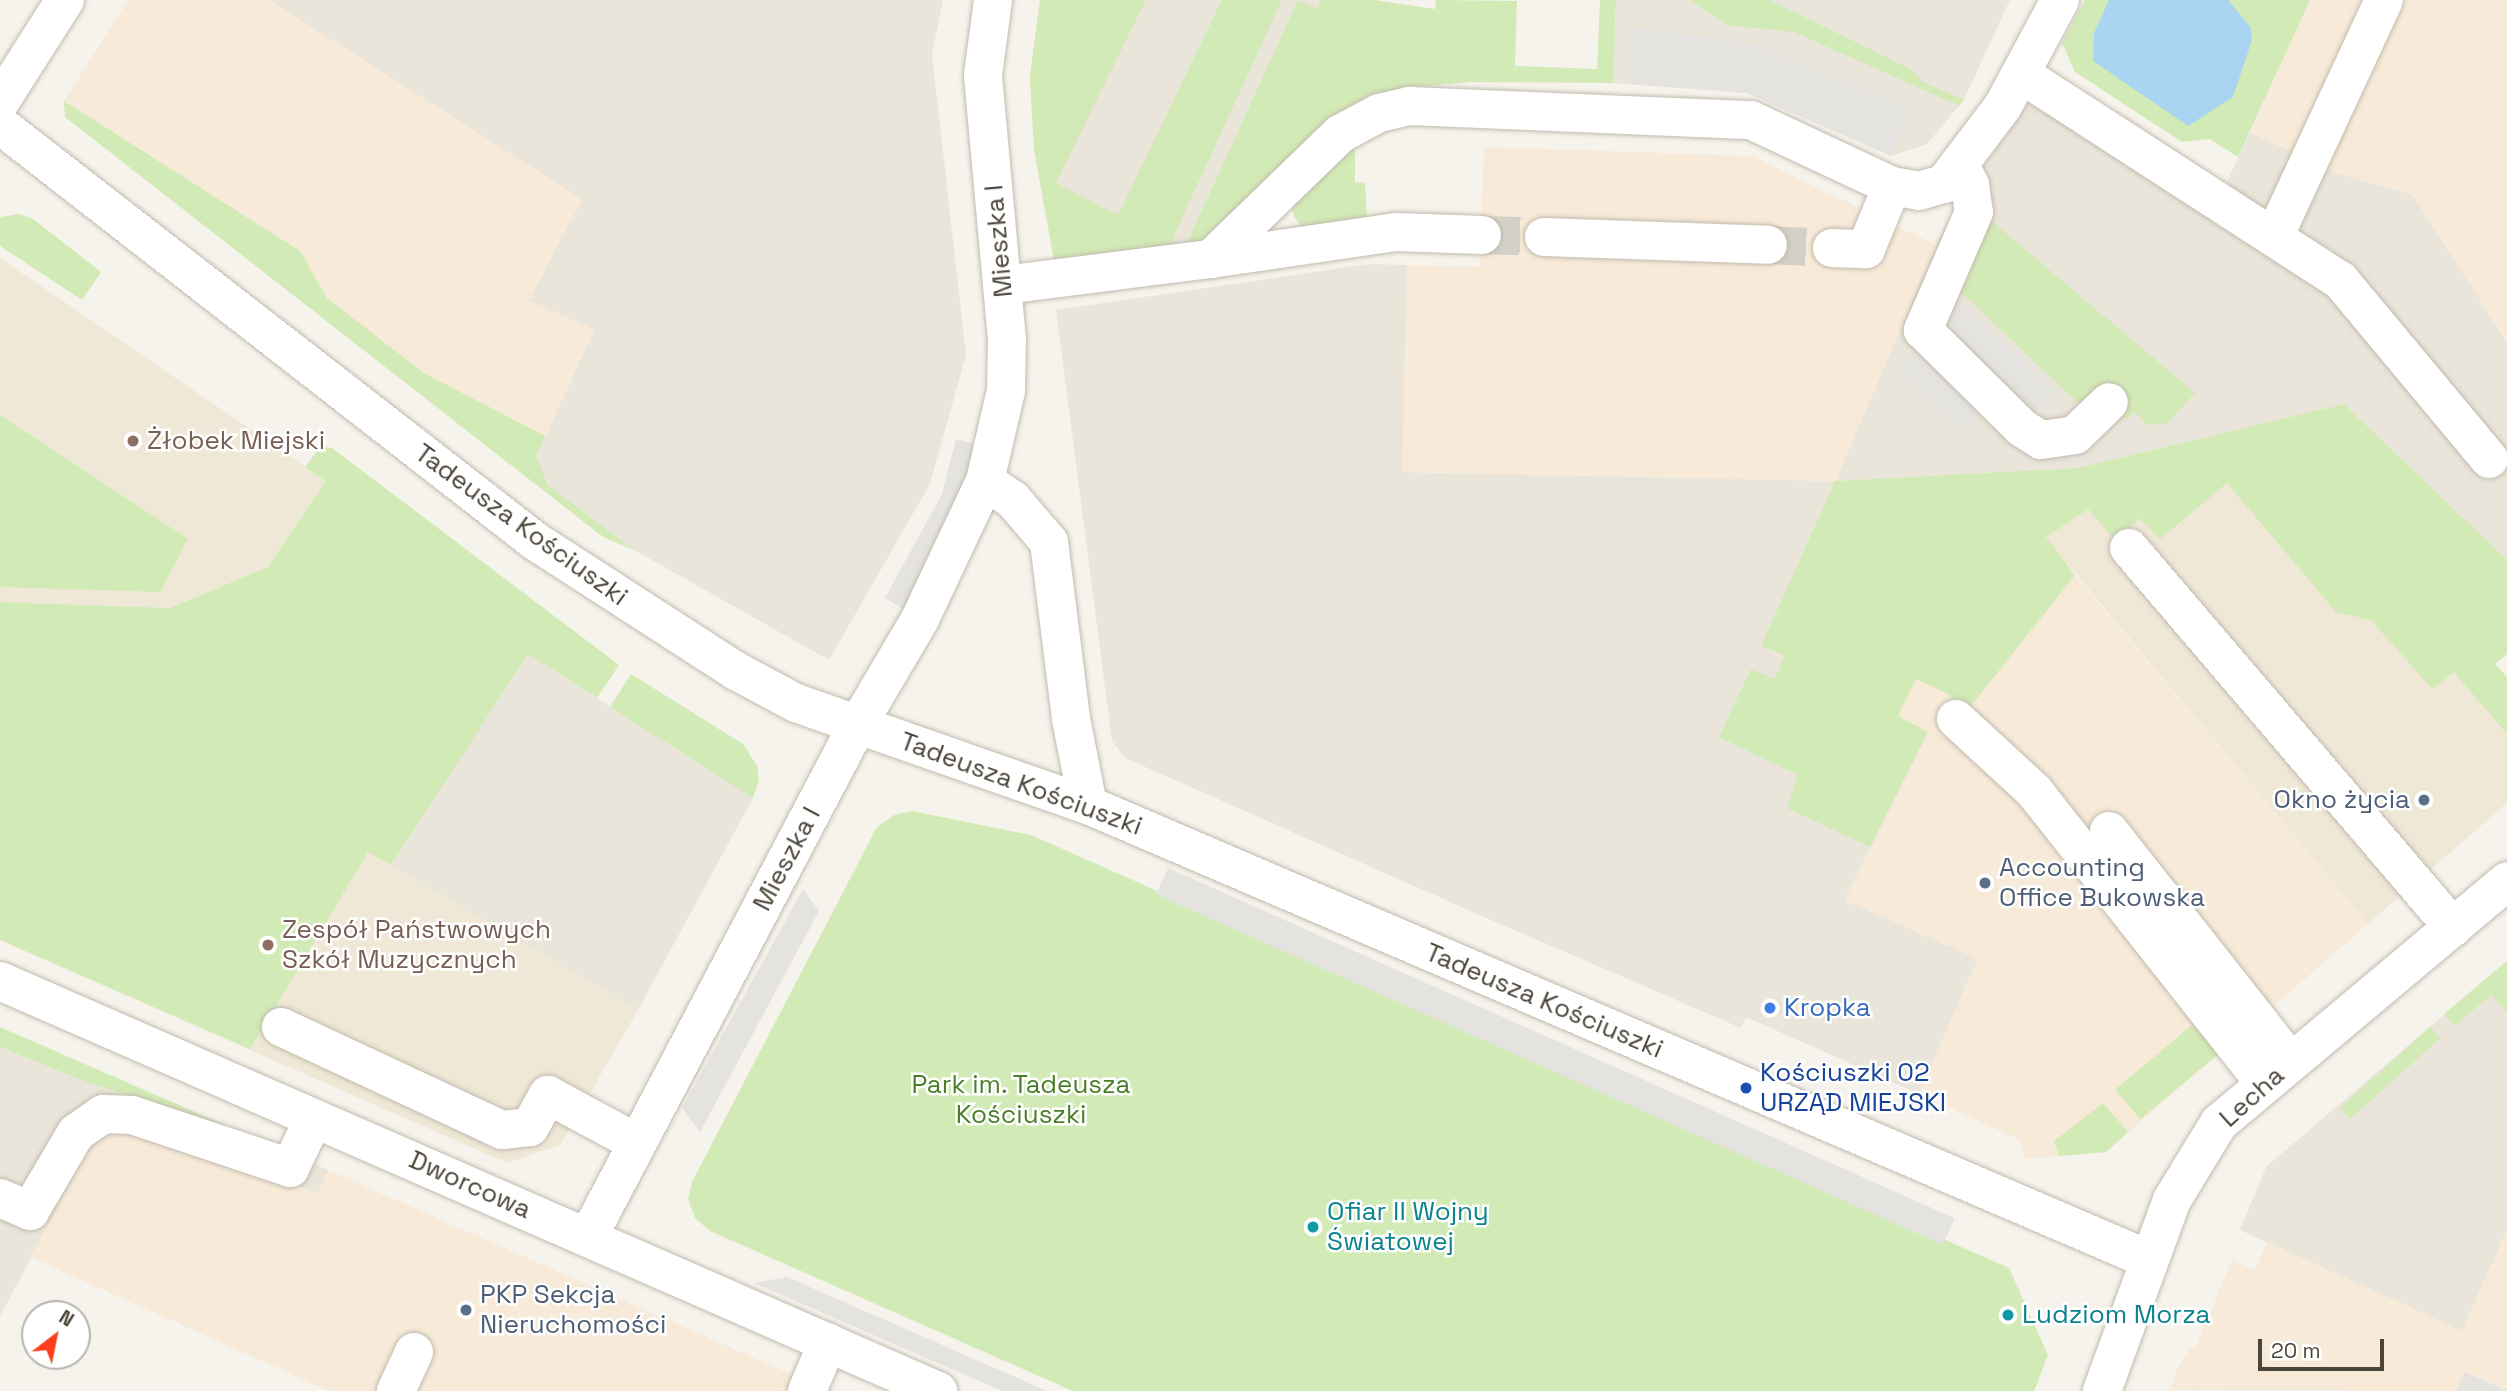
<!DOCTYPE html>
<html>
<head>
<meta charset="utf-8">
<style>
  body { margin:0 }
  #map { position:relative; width:2507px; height:1391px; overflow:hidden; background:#f6f3ec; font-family:"Space Grotesk",sans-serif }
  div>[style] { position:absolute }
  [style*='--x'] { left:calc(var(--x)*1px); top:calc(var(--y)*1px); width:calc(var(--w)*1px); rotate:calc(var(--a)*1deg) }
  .residential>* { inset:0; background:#eae5da }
  .commercial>* { inset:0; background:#f7ead8 }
  .education>* { inset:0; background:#efe8d6 }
  .green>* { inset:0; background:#d2eab5; transform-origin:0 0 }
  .parking>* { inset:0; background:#e5e3e0; transform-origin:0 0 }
  .water>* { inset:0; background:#a9d4f2 }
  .minor-tunnel>* { height:38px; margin-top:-19px; transform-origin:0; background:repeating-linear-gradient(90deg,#d4d0c8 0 38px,transparent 0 57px) }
  .roads { filter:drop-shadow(0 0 2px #c2bbae) drop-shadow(0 0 2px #c2bbae) }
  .minor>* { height:38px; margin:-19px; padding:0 19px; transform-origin:19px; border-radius:19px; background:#fff }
  .dots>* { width:19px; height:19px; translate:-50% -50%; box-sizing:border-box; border:4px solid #fff; border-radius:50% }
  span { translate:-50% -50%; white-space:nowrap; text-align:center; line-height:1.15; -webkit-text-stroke:5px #fff; paint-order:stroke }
  .street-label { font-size:26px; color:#4b4439 }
  .education-label { font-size:26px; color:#785e54 }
  .left { translate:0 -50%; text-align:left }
  .service-label { font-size:26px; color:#4e5e75 }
  .right { translate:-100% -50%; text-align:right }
  .shop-label { font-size:26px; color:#366cbe }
  .transit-label { font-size:26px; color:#164399 }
  .park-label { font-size:26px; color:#4a7f2a }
  .culture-label { font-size:26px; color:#0d838f }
  .north { position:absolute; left:21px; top:1300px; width:70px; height:70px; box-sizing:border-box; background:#fff; border:2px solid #b7b4b0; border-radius:50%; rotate:32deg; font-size:19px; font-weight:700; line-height:28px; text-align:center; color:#4b4439 }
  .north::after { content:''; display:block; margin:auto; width:24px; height:32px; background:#fc3f1d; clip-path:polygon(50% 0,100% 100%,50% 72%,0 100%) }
  .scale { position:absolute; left:2258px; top:1339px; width:126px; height:32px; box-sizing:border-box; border:4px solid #4b4439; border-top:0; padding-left:9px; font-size:21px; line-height:24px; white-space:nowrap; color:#4b4439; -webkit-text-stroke:5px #fff; paint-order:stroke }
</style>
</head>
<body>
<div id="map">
  <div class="residential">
    <div style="clip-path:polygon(269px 0,943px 0,932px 54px,966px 355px,930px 484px,829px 660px,634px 550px,554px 491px,543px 476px,536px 456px,594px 330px,528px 301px,581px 199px)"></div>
    <div style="clip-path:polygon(1040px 0,1321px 0,1317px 9px,1298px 1px,1185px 247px,1054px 260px,1034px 149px,1030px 77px)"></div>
    <div style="clip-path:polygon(1616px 0,2010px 0,1964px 100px,1927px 144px,1891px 156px,1747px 93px,1613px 83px)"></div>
    <div style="clip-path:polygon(2030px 100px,2225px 186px,2250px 132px,2333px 172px,2413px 195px,2507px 342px,2507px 560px,2344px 404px,2078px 468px,1835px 481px,1801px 561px,1785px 656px,1928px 732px,1845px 900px,1978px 959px,1919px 1094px,1746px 1017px,1741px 1028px,1475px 913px,1125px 758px,1112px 741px,1056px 310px,1368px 264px,1407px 265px,1403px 472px,1835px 481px,1936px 245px,1960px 200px)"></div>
    <div style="clip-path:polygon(528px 654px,753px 798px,638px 1010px,368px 852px)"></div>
    <div style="clip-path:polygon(2507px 961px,2507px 1230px,2462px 1331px,2240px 1230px,2266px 1167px)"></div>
    <div style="clip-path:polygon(0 1047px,86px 1082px,230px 1127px,328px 1170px,319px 1193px,136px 1136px,110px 1134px,86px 1155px,0 1316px)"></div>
  </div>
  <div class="commercial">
    <div style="clip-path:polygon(128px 0,269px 0,582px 199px,529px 301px,594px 329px,545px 436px,424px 373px,327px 298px,300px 251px,64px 101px)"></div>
    <div style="clip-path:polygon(2310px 0,2507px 0,2507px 342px,2413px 195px,2333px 172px,2250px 132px)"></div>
    <div style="clip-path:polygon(1484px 147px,1752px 156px,1936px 245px,1836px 481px,2078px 468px,2072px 571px,2368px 924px,2106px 1152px,2025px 1159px,2020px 1140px,1939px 1103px,1940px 1098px,1921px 1088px,1978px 959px,1845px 900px,1928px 732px,1761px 646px,1835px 481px,1402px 472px,1407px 265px,1480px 267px)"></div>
    <div style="clip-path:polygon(110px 1134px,136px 1136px,318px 1193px,328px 1170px,829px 1391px,329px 1391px,30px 1257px,86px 1155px)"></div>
    <div style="clip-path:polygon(2507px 1230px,2507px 1391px,2170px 1390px,2178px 1367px,2191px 1347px,2195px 1349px,2232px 1260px,2255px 1270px,2267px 1242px,2462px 1331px)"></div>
  </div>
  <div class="education">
    <div style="clip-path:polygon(0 258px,326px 481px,268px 567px,170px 608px,0 602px)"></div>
    <div style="clip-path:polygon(2344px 404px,2507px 560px,2507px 628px,2454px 671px,2507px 734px,2507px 803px,2368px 924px,2046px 538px,2078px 468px)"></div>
    <div style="clip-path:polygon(368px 852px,638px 1010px,560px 1145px,507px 1163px,0 940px,342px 891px)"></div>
  </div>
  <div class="green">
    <div style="clip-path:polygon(1040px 0,1146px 0,1056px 183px,1118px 215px,1222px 0,1282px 0,1168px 249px,1054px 260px,1034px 149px,1030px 77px)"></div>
    <div style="clip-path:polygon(1298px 0,1317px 9px,1321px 0,1375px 0,1435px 9px,1436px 0,1517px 1px,1515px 66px,1597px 69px,1600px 0,1616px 0,1613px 83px,1472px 82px,1404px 88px,1213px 243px,1185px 247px)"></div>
    <div style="clip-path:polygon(1689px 0,1769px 0,1913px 70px,1921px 81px,1964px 100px,1959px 106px,1794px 32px,1727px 25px)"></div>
    <div style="clip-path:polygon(2085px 0,2310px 0,2238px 157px,2210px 139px,2182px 142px,2075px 72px,2062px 43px)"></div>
    <div style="clip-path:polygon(64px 101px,300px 251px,327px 298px,424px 373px,545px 436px,536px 456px,548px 485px,634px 550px,603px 537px,65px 117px)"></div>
    <div style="clip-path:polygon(1355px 147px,1355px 182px,1365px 183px,1367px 219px,1305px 230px,1294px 217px,1292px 206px,1305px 182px)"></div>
    <div style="clip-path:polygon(19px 214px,33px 219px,101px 272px,82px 300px,0 246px,0 217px)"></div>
    <div style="clip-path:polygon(1988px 218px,2195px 393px,2168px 423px,2148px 425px,2134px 412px,2126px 420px,2120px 413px,2085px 410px,1958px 289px)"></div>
    <div style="clip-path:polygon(2344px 404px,2507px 560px,2507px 654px,2495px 664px,2507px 677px,2507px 734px,2454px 672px,2432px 689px,2371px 620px,2336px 612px,2227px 483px,2160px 539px,2140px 518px,2116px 541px,2088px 509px,2046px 537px,2075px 575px,1966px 712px,1948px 694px,1916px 679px,1898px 716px,1928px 732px,1870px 847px,1787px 808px,1798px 775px,1719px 737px,1751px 669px,1775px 679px,1784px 656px,1761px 646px,1835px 481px,2078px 468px)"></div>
    <div style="clip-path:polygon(0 415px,188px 539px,160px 592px,0 587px)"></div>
    <div style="clip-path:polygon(321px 446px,332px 448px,619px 665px,597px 698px,528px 654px,391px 865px,368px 852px,250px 1049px,0 940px,0 602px,170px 608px,268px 567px,326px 481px,305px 467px)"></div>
    <div style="clip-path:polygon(631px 674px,743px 744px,757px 766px,759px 780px,753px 798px,610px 707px)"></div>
    <div style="clip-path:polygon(912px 811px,1031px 835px,2009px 1268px,2048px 1355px,2034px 1391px,1073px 1391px,710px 1231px,695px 1218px,688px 1199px,692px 1182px,877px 827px,894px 815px)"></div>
    <div style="clip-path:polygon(2507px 961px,2507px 1012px,2491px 995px,2454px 1026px,2444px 1014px)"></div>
    <div style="left:2198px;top:1020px;width:39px;height:108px;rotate:50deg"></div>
    <div style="clip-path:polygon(0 1027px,227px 1126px,86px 1082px,0 1047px)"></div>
    <div style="left:2430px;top:1027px;width:15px;height:121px;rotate:48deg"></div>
    <div style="clip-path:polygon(2103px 1103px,2128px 1132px,2106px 1152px,2059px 1156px,2054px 1141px)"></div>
  </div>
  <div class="parking">
    <div style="clip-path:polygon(1633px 27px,1749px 43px,1909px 108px,1891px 156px,1747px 93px,1632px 84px)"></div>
    <div style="clip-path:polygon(1942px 286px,2055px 391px,2022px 428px,1993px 399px,1959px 432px,1897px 371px,1929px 336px)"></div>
    <div style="clip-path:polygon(956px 439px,995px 449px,920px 619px,885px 598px,942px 494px)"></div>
    <div style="left:1168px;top:868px;width:861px;height:29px;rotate:24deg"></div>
    <div style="clip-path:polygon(803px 889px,819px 911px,700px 1132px,682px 1108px)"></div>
    <div style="clip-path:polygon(787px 1277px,1047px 1391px,1002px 1391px,754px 1283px)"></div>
    <div style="clip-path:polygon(2464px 1372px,2505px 1390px,2507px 1391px,2456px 1391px)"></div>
  </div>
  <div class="water">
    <div style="clip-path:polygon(2109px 0,2228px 0,2251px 28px,2252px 40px,2233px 97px,2188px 126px,2093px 61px,2094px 33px)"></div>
  </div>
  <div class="minor-tunnel">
    <div style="--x:1482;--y:235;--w:62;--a:1.8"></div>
    <div style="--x:1768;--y:245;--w:64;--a:2.7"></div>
  </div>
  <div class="roads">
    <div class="minor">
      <div style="--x:2021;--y:74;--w:380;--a:32.9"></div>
      <div style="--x:2340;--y:280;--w:233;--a:50.2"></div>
      <div style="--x:0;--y:102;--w:121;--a:-57.5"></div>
      <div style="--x:0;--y:125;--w:678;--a:37.87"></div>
      <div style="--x:535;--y:541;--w:239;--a:32.9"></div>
      <div style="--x:736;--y:671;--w:68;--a:28.1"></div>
      <div style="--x:796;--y:703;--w:309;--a:19.3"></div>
      <div style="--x:1088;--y:805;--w:1153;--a:23.19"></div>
      <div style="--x:1959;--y:164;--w:24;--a:62"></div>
      <div style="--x:1970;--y:185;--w:27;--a:82"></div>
      <div style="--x:1974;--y:212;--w:129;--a:113.4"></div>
      <div style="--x:1923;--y:330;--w:139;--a:44.7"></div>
      <div style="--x:2022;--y:428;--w:22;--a:32"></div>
      <div style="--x:2041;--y:440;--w:34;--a:-8"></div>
      <div style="--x:2075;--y:435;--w:47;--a:-44.1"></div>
      <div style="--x:1544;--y:237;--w:224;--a:2"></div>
      <div style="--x:2274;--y:237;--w:261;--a:-65.1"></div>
      <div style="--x:1832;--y:248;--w:34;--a:2"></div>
      <div style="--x:1866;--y:249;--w:68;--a:-67.6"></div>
      <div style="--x:1211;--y:259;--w:187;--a:-8.3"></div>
      <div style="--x:1396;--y:232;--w:86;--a:2"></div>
      <div style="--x:1004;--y:285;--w:209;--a:-7.2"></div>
      <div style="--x:1211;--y:259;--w:180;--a:-44.1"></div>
      <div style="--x:1340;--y:134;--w:44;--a:-28.3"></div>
      <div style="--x:1379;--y:113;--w:32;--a:-13"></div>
      <div style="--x:1410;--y:106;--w:341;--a:2.4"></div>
      <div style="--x:1751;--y:120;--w:156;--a:25.1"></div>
      <div style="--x:1892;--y:186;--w:27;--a:10"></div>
      <div style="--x:1919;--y:191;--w:26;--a:-16"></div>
      <div style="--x:1944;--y:184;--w:98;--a:-52.9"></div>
      <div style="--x:2003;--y:106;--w:120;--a:-61.7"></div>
      <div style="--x:985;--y:481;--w:34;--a:34"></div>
      <div style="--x:1013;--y:500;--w:55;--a:49.4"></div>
      <div style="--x:1049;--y:542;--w:178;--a:82.9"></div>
      <div style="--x:1071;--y:719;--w:88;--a:78.8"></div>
      <div style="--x:2129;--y:548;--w:499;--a:49.5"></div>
      <div style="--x:1956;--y:719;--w:106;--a:42.7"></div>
      <div style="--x:2034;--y:791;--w:373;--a:51.7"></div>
      <div style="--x:2109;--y:831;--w:294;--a:51.8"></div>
      <div style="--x:0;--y:981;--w:1024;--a:23.61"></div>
      <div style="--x:281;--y:1027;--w:244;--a:25"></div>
      <div style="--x:502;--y:1130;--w:28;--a:-6"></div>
      <div style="--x:530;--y:1127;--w:37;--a:-61"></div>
      <div style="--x:548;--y:1095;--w:101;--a:28.3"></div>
      <div style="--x:0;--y:1198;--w:33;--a:23"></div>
      <div style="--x:30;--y:1211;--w:91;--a:-59.5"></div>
      <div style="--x:76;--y:1133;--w:33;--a:-35"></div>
      <div style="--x:103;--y:1114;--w:29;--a:2"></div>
      <div style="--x:132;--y:1115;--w:167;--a:18.5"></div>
      <div style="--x:290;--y:1168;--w:55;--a:-64.4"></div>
      <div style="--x:588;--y:1237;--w:577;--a:-62.24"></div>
      <div style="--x:857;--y:726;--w:124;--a:-59.5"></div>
      <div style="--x:920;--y:619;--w:153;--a:-64.8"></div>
      <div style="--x:985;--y:481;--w:92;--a:-76.9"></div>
      <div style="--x:1006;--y:391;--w:51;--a:-88.9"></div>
      <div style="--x:1007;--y:340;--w:266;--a:-95.2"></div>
      <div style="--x:983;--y:75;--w:76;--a:-82.4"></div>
      <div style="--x:396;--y:1391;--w:43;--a:-65.2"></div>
      <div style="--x:807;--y:1391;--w:53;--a:-66.8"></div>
      <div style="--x:2102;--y:1391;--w:203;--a:-69.9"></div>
      <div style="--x:2172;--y:1200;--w:90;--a:-58.6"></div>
      <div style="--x:2219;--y:1123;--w:376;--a:-40"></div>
    </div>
  </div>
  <div class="dots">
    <div style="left:133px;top:441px;background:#8d6e63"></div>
    <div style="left:2424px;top:800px;background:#5c6f8a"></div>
    <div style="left:1985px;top:883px;background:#5c6f8a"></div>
    <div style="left:268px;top:945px;background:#8d6e63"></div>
    <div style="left:1770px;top:1008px;background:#3f7fe0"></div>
    <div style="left:1746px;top:1088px;background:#1a4fb4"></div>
    <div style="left:1313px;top:1227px;background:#0f9aa8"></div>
    <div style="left:466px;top:1310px;background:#5c6f8a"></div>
    <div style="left:2008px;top:1315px;background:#0f9aa8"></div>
  </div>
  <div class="street-label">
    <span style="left:999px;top:241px;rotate:-95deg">Mieszka I</span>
    <span style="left:521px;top:525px;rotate:36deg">Tadeusza Kościuszki</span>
    <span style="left:1021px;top:784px;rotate:20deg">Tadeusza Kościuszki</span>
    <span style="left:787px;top:859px;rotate:-62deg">Mieszka I</span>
    <span style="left:1544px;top:1001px;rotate:23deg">Tadeusza Kościuszki</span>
    <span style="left:2252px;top:1097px;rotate:-42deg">Lecha</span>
    <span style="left:470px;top:1185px;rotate:24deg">Dworcowa</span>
  </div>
  <div class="education-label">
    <span class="left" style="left:147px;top:441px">Żłobek Miejski</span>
    <span class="left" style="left:282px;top:945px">Zespół Państwowych<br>Szkół Muzycznych</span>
  </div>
  <div class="service-label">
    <span class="right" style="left:2410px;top:800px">Okno życia</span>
    <span class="left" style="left:1999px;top:883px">Accounting<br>Office Bukowska</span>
    <span class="left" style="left:480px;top:1310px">PKP Sekcja<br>Nieruchomości</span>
  </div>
  <div class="shop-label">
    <span class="left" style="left:1784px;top:1008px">Kropka</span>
  </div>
  <div class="transit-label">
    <span class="left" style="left:1760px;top:1088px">Kościuszki 02<br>URZĄD MIEJSKI</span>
  </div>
  <div class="park-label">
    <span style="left:1021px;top:1100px">Park im. Tadeusza<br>Kościuszki</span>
  </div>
  <div class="culture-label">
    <span class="left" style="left:1327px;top:1227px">Ofiar II Wojny<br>Światowej</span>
    <span class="left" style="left:2022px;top:1315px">Ludziom Morza</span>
  </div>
  <div class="north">N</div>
  <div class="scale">20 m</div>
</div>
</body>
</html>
